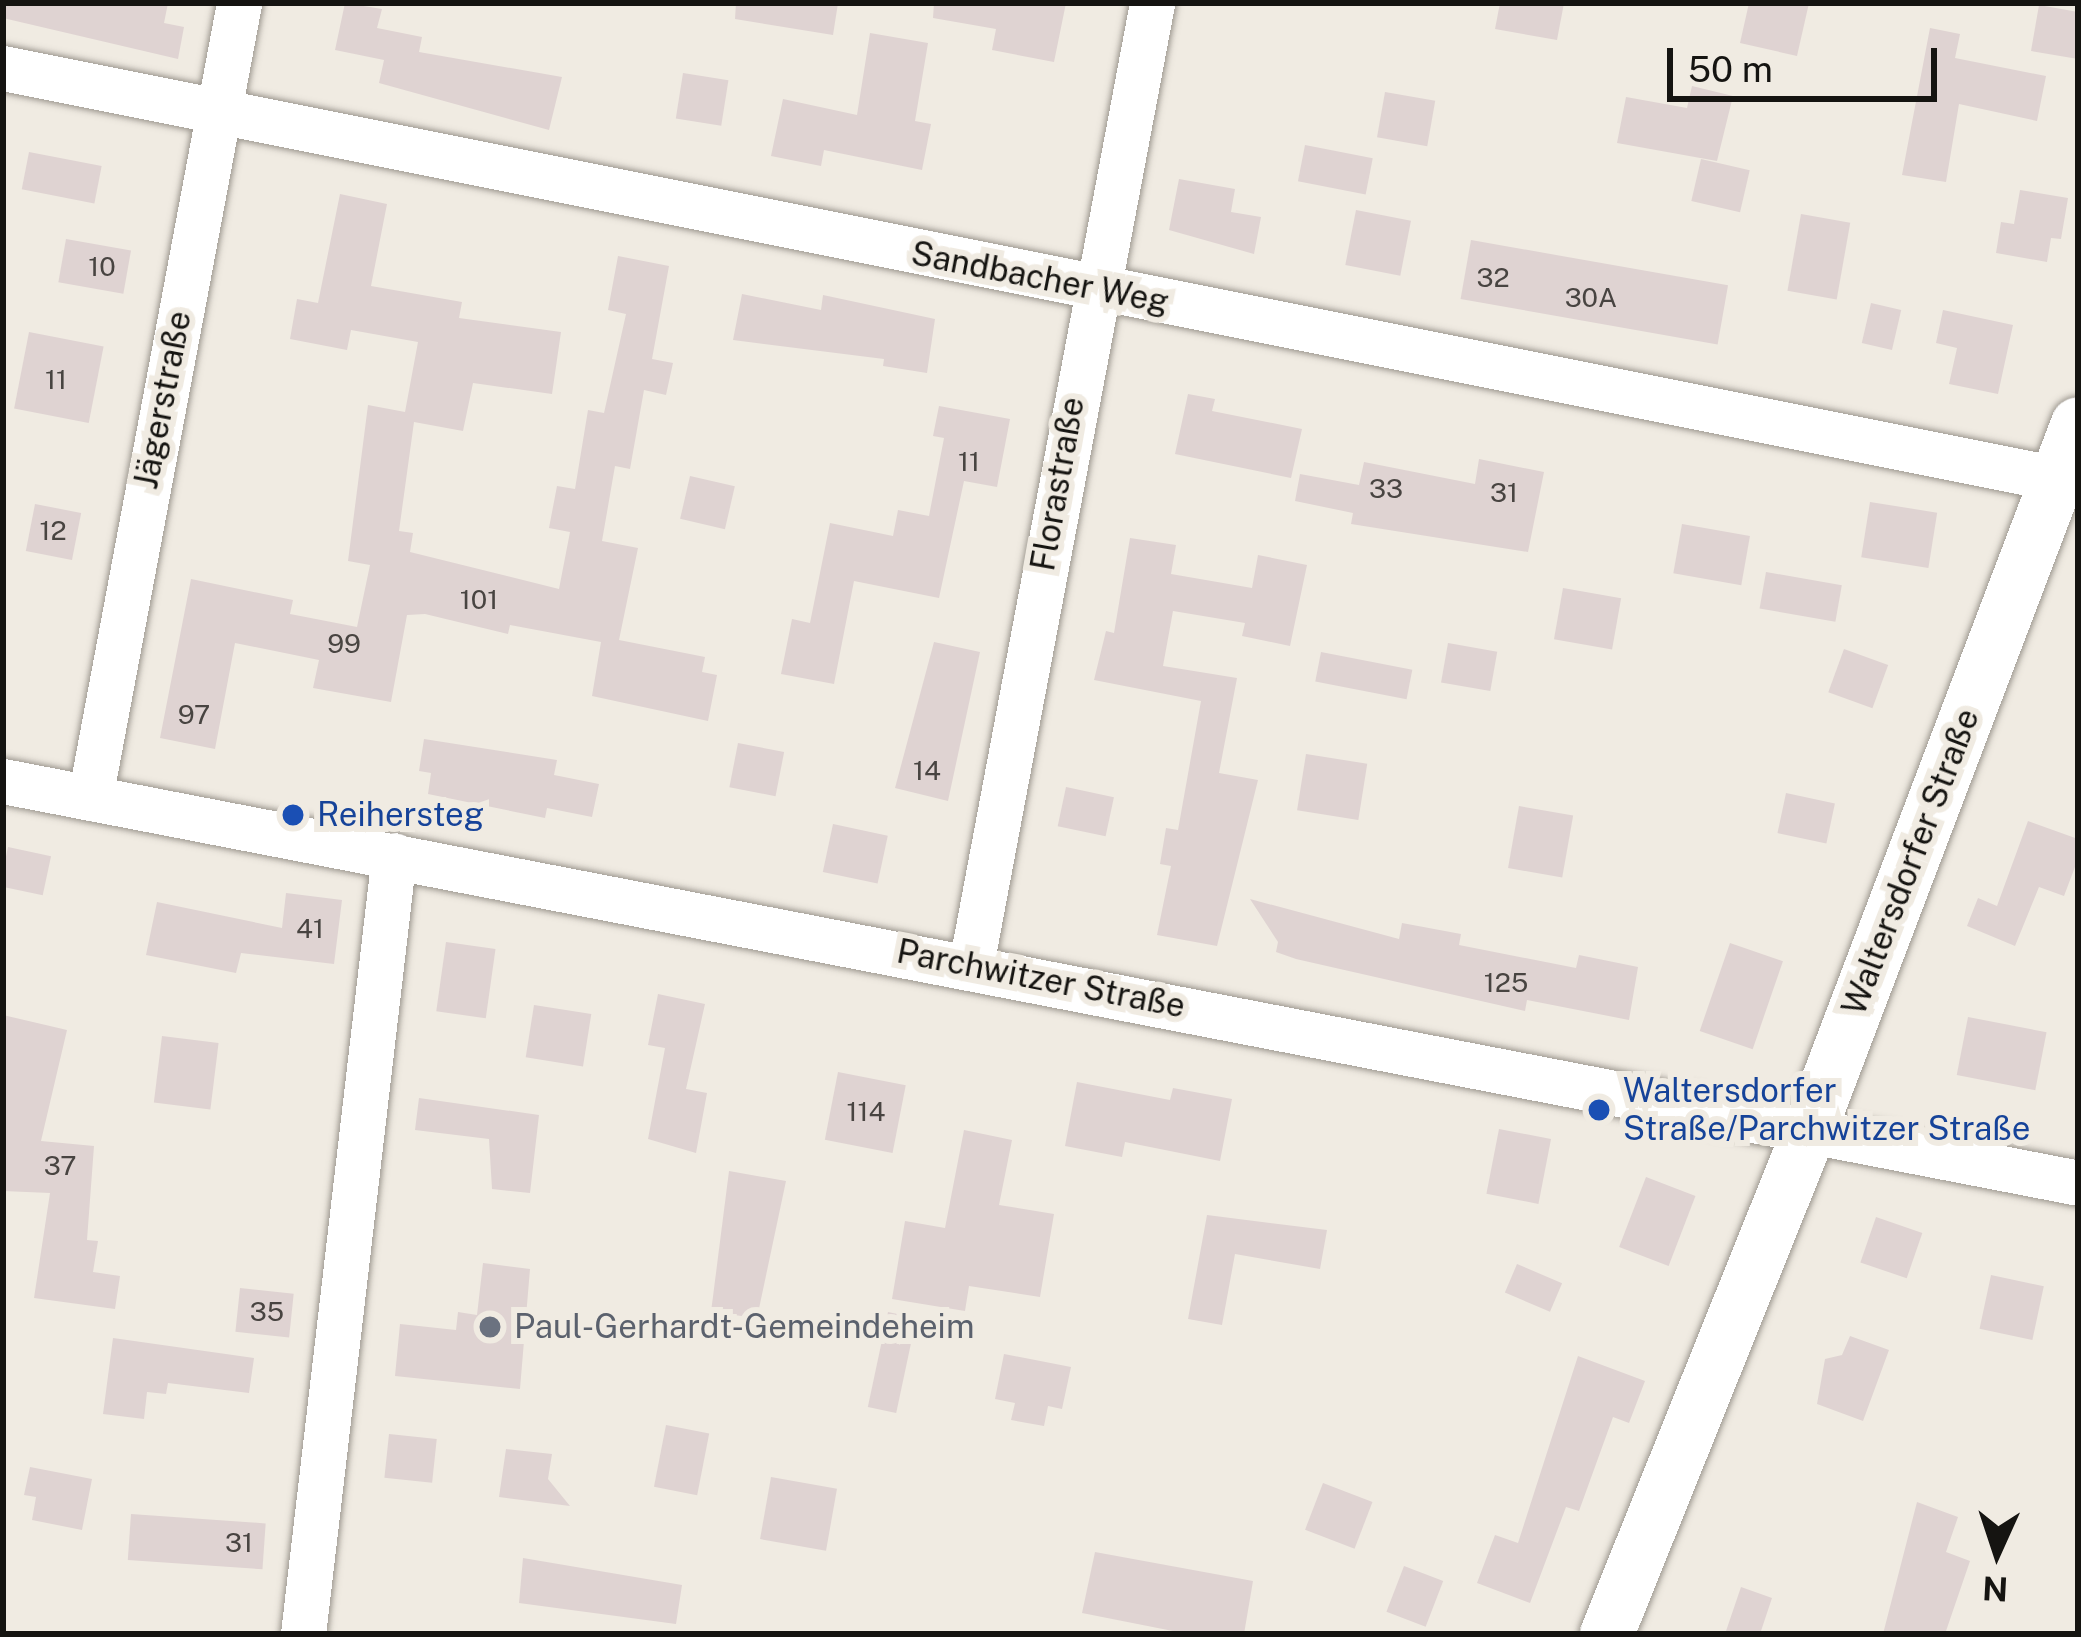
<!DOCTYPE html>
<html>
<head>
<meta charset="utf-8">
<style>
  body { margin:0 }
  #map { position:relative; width:2081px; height:1637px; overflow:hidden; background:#f0ebe2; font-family:"Public Sans",sans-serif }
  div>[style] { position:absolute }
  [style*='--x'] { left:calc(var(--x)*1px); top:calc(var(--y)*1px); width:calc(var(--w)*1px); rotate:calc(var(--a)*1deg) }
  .building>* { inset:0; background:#dfd3d2; transform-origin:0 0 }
  .roads { filter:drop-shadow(0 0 3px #9d9890) drop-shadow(0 0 3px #9d9890) }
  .minor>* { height:45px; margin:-22.5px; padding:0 22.5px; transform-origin:22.5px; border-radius:22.5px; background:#fff }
  .tertiary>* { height:54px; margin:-27px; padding:0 27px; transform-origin:27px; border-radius:27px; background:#fff }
  .dots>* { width:33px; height:33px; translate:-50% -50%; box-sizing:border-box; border:6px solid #f0ebe2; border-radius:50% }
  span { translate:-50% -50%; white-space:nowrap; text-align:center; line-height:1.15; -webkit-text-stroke:12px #f0ebe2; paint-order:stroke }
  .number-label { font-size:27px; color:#484441 }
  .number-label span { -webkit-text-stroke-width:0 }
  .street-label { font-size:33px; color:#151411 }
  .transit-label { font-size:33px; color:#164399 }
  .left { translate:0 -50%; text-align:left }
  .worship-label { font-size:33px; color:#5b616d }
  .frame { position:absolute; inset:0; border:6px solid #151411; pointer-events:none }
  .north { position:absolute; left:1937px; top:1493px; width:120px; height:120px; -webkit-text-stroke:9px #f0ebe2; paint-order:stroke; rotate:183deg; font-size:33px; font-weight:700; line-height:48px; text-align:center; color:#151411 }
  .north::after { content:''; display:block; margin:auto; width:42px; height:54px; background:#151411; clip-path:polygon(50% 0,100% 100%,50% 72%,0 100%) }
  .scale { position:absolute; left:1667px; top:48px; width:270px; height:54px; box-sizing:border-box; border:6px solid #151411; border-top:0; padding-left:15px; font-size:36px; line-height:42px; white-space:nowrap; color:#151411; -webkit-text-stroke:9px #f0ebe2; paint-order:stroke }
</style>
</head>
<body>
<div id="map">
  <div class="building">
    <div style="clip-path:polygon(4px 3px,168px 3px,164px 23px,184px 27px,178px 59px,3px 18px)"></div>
    <div style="clip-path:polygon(345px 3px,382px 9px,377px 28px,422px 37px,419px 52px,562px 77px,549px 130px,379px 83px,384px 60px,335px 50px)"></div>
    <div style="clip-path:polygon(736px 3px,838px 3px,833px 35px,735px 19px)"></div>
    <div style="clip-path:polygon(934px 3px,1066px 3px,1054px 62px,992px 50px,996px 29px,933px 18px)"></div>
    <div style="clip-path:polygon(1500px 3px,1564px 3px,1557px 40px,1495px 29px)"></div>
    <div style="clip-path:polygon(1749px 3px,1809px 3px,1797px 56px,1740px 43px)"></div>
    <div style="clip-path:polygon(2039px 5px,2078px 12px,2078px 59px,2031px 51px)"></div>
    <div style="clip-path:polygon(1930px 28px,1960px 34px,1955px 58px,2046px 76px,2037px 121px,1959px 104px,1946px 182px,1902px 175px)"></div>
    <div style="clip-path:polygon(870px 33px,928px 43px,915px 121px,931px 124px,922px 170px,824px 150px,821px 166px,771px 156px,783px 99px,857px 115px)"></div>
    <div style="left:683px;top:73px;width:46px;height:46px;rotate:9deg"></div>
    <div style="clip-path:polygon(1692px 86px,1733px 96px,1717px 161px,1617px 143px,1626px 97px,1687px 108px)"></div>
    <div style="left:1385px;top:92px;width:51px;height:46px;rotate:10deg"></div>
    <div style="left:1305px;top:145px;width:69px;height:37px;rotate:11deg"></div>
    <div style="left:29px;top:152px;width:74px;height:38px;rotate:11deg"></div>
    <div style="left:1701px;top:159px;width:50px;height:43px;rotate:13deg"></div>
    <div style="clip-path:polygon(1179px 179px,1235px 189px,1231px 212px,1261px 217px,1254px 254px,1169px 230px)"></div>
    <div style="clip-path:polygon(2020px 190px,2068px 198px,2061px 239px,2051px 238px,2047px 262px,1996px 253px,2001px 222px,2014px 224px)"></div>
    <div style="clip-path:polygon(340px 194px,387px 204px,371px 286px,462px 302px,459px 318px,561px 332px,552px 394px,473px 383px,463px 431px,414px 422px,399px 531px,413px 533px,410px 552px,559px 589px,570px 532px,549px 528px,557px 486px,575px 489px,588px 410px,604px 413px,626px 314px,608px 310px,618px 256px,669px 266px,652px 359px,673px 363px,666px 395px,644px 390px,630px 469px,615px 466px,602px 541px,638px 548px,619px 640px,705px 657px,702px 672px,717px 675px,708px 721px,592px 696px,601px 642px,510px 625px,508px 634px,425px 614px,407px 615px,391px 702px,313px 688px,319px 660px,235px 643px,215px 749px,160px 738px,191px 579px,293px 600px,290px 614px,357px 627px,370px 565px,348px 561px,368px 405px,405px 412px,418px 342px,351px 330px,347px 350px,290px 339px,297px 299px,318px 303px)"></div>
    <div style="left:1356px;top:210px;width:56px;height:56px;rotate:11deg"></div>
    <div style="left:1801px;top:214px;width:50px;height:78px;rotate:10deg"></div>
    <div style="left:66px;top:239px;width:66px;height:44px;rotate:10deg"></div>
    <div style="left:1471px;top:240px;width:261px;height:60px;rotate:10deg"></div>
    <div style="clip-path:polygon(742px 294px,821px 310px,823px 295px,935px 319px,927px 373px,883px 366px,884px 359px,733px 340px)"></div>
    <div style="left:1871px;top:303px;width:31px;height:41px;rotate:13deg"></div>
    <div style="clip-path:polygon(1943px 310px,2013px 325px,1998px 394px,1949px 384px,1957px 348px,1936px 343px)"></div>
    <div style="left:29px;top:332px;width:76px;height:78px;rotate:11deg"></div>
    <div style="clip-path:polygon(1188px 394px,1215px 399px,1212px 411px,1302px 429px,1291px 478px,1175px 454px)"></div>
    <div style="clip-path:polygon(939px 406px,1010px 419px,997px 487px,964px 481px,939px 598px,854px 581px,834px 684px,781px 674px,792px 619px,810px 623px,830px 523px,893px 536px,898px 510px,929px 516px,944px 438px,933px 436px)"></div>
    <div style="clip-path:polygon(1479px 459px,1544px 472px,1528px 552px,1351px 524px,1353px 513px,1295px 501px,1300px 474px,1359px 485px,1364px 462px,1475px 484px)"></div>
    <div style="left:690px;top:476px;width:46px;height:44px;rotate:13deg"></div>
    <div style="left:1870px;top:502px;width:68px;height:56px;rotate:9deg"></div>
    <div style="left:35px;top:504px;width:47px;height:48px;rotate:11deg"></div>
    <div style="left:1682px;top:524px;width:69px;height:50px;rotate:10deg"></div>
    <div style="clip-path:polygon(1130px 538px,1176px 545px,1171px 574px,1252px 588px,1258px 555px,1307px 565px,1290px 646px,1242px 636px,1245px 623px,1173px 611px,1163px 666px,1237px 678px,1219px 773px,1258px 780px,1217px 946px,1157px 935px,1171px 866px,1160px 864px,1166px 828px,1178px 830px,1201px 701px,1094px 680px,1106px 631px,1114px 633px)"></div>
    <div style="left:1766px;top:572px;width:77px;height:37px;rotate:10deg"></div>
    <div style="left:1563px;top:588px;width:59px;height:52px;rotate:10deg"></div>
    <div style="clip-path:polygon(934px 642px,980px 652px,948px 801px,895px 788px)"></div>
    <div style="left:1448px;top:643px;width:50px;height:40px;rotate:10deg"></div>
    <div style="left:1844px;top:649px;width:47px;height:46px;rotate:20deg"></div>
    <div style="left:1321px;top:652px;width:93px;height:30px;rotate:11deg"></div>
    <div style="clip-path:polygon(424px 739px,557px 760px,554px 775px,599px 784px,592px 817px,547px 808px,545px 818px,428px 794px,431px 773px,419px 771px)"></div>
    <div style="left:738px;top:743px;width:47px;height:45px;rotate:11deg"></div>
    <div style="left:1306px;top:754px;width:62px;height:57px;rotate:9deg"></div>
    <div style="left:1066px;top:787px;width:49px;height:40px;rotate:12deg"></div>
    <div style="left:1786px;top:793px;width:50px;height:41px;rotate:12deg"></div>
    <div style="left:1519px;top:806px;width:55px;height:63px;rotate:10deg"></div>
    <div style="clip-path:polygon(2028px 821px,2078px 839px,2078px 859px,2064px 896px,2039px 887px,2015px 946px,1967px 926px,1978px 898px,1997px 906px)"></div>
    <div style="left:833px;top:824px;width:56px;height:49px;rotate:12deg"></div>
    <div style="left:8px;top:847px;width:44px;height:40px;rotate:12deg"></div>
    <div style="clip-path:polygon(286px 893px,342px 900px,334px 964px,241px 953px,236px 973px,146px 955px,157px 902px,282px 928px)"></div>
    <div style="clip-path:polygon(1250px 899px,1399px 939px,1402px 923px,1461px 934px,1459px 945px,1576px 968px,1579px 955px,1638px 967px,1629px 1020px,1527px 1000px,1525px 1011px,1296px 959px,1276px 952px,1278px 942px)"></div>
    <div style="left:446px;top:942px;width:50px;height:70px;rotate:8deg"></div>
    <div style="left:1730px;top:943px;width:56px;height:93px;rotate:19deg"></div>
    <div style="clip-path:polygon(658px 994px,705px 1004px,686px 1089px,707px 1093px,696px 1153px,648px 1139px,665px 1048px,648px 1045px)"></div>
    <div style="left:534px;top:1005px;width:58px;height:53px;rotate:9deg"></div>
    <div style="clip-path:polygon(3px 1015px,67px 1030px,41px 1141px,94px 1146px,87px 1240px,98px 1241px,93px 1272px,120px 1276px,115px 1309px,34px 1298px,50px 1193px,3px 1191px)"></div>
    <div style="left:1968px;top:1017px;width:80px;height:59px;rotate:11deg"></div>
    <div style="left:162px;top:1036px;width:57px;height:67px;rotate:7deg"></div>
    <div style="left:838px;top:1072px;width:69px;height:69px;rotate:11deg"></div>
    <div style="clip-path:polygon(1077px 1082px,1170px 1100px,1173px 1088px,1232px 1099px,1220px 1161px,1125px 1142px,1122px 1157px,1065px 1146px)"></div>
    <div style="clip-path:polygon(419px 1098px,539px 1115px,530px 1193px,492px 1189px,489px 1139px,415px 1130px)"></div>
    <div style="left:1499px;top:1129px;width:53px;height:66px;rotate:11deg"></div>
    <div style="clip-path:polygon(964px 1130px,1012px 1140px,999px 1205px,1054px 1214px,1040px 1297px,969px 1286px,965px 1311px,892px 1299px,905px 1221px,945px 1228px)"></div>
    <div style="clip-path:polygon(729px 1171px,786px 1181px,757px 1318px,711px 1312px)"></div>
    <div style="left:1646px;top:1177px;width:53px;height:75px;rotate:21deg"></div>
    <div style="clip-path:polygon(1207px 1215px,1327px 1230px,1320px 1269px,1235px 1254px,1222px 1325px,1188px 1319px)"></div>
    <div style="left:1876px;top:1217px;width:49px;height:48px;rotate:19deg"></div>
    <div style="clip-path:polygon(483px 1263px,530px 1269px,520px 1389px,395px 1376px,400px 1324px,456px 1330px,458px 1312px,477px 1315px)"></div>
    <div style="left:1517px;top:1264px;width:49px;height:31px;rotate:23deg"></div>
    <div style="left:1991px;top:1275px;width:54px;height:55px;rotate:12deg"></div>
    <div style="left:240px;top:1288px;width:54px;height:44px;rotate:6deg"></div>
    <div style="left:888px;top:1312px;width:29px;height:97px;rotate:12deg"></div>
    <div style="clip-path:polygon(1850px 1336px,1889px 1350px,1863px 1421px,1817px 1404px,1825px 1359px,1842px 1355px)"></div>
    <div style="clip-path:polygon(113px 1338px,254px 1358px,249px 1393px,168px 1383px,166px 1394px,147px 1392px,144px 1419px,103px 1414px)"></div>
    <div style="clip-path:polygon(1004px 1354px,1071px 1367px,1062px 1409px,1048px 1406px,1044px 1426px,1011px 1420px,1015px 1403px,995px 1399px)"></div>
    <div style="clip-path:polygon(1578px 1356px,1645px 1381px,1629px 1423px,1613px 1417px,1579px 1511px,1566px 1507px,1530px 1603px,1477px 1583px,1495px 1535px,1518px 1543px)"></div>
    <div style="left:666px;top:1425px;width:44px;height:63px;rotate:11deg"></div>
    <div style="left:389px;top:1434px;width:48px;height:44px;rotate:6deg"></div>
    <div style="clip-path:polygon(506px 1449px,552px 1454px,548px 1479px,570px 1506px,499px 1497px)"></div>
    <div style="clip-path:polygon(30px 1467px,92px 1479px,82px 1530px,32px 1520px,36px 1497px,24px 1495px)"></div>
    <div style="left:771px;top:1477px;width:67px;height:63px;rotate:10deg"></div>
    <div style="left:1323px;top:1483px;width:53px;height:50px;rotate:21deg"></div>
    <div style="clip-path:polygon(1917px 1502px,1958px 1517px,1946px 1552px,1970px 1561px,1945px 1634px,1883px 1634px)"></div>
    <div style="left:131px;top:1514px;width:135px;height:46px;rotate:4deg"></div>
    <div style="clip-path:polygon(1095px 1552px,1253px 1581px,1244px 1634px,1188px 1634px,1082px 1613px)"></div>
    <div style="clip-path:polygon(523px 1558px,682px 1585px,676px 1624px,519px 1603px)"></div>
    <div style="left:1404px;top:1566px;width:42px;height:49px;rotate:21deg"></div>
    <div style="clip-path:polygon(1741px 1587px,1772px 1598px,1760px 1634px,1725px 1634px)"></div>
  </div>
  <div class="roads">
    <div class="minor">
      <div style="--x:3;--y:68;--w:2116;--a:11.31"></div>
      <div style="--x:3;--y:781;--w:2114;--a:10.96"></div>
      <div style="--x:90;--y:798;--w:809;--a:-79.38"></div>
      <div style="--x:971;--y:965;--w:979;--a:-79.34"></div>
      <div style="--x:303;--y:1634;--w:784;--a:-83.34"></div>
    </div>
    <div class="tertiary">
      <div style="--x:1607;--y:1634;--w:541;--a:-68.08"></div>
      <div style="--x:1809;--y:1132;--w:757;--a:-69.2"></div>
    </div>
  </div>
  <div class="dots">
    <div style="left:293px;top:815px;background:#1a4fb4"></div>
    <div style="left:1599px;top:1110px;background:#1a4fb4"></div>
    <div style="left:490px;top:1327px;background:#6b7280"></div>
  </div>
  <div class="number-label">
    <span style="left:102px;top:267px">10</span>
    <span style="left:1493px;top:278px">32</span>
    <span style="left:1591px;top:298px">30A</span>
    <span style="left:56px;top:380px">11</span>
    <span style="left:969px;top:462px">11</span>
    <span style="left:1386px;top:489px">33</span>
    <span style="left:1504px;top:493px">31</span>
    <span style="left:53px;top:531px">12</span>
    <span style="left:479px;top:600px">101</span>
    <span style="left:344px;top:644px">99</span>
    <span style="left:194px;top:715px">97</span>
    <span style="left:927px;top:771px">14</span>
    <span style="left:310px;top:929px">41</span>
    <span style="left:1506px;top:983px">125</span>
    <span style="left:866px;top:1112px">114</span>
    <span style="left:60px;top:1166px">37</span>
    <span style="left:267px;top:1312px">35</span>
    <span style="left:239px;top:1543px">31</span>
  </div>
  <div class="street-label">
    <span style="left:1040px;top:278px;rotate:11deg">Sandbacher Weg</span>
    <span style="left:163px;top:400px;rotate:-79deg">Jägerstraße</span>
    <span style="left:1058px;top:484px;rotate:-80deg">Florastraße</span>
    <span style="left:1911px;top:862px;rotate:-69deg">Waltersdorfer Straße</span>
    <span style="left:1041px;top:979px;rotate:11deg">Parchwitzer Straße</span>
  </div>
  <div class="transit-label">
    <span class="left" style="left:317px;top:815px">Reihersteg</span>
    <span class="left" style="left:1623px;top:1110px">Waltersdorfer<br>Straße/Parchwitzer Straße</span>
  </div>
  <div class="worship-label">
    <span class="left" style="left:514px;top:1327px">Paul-Gerhardt-Gemeindeheim</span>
  </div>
  <div class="frame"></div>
  <div class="north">N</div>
  <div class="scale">50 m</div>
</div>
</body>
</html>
